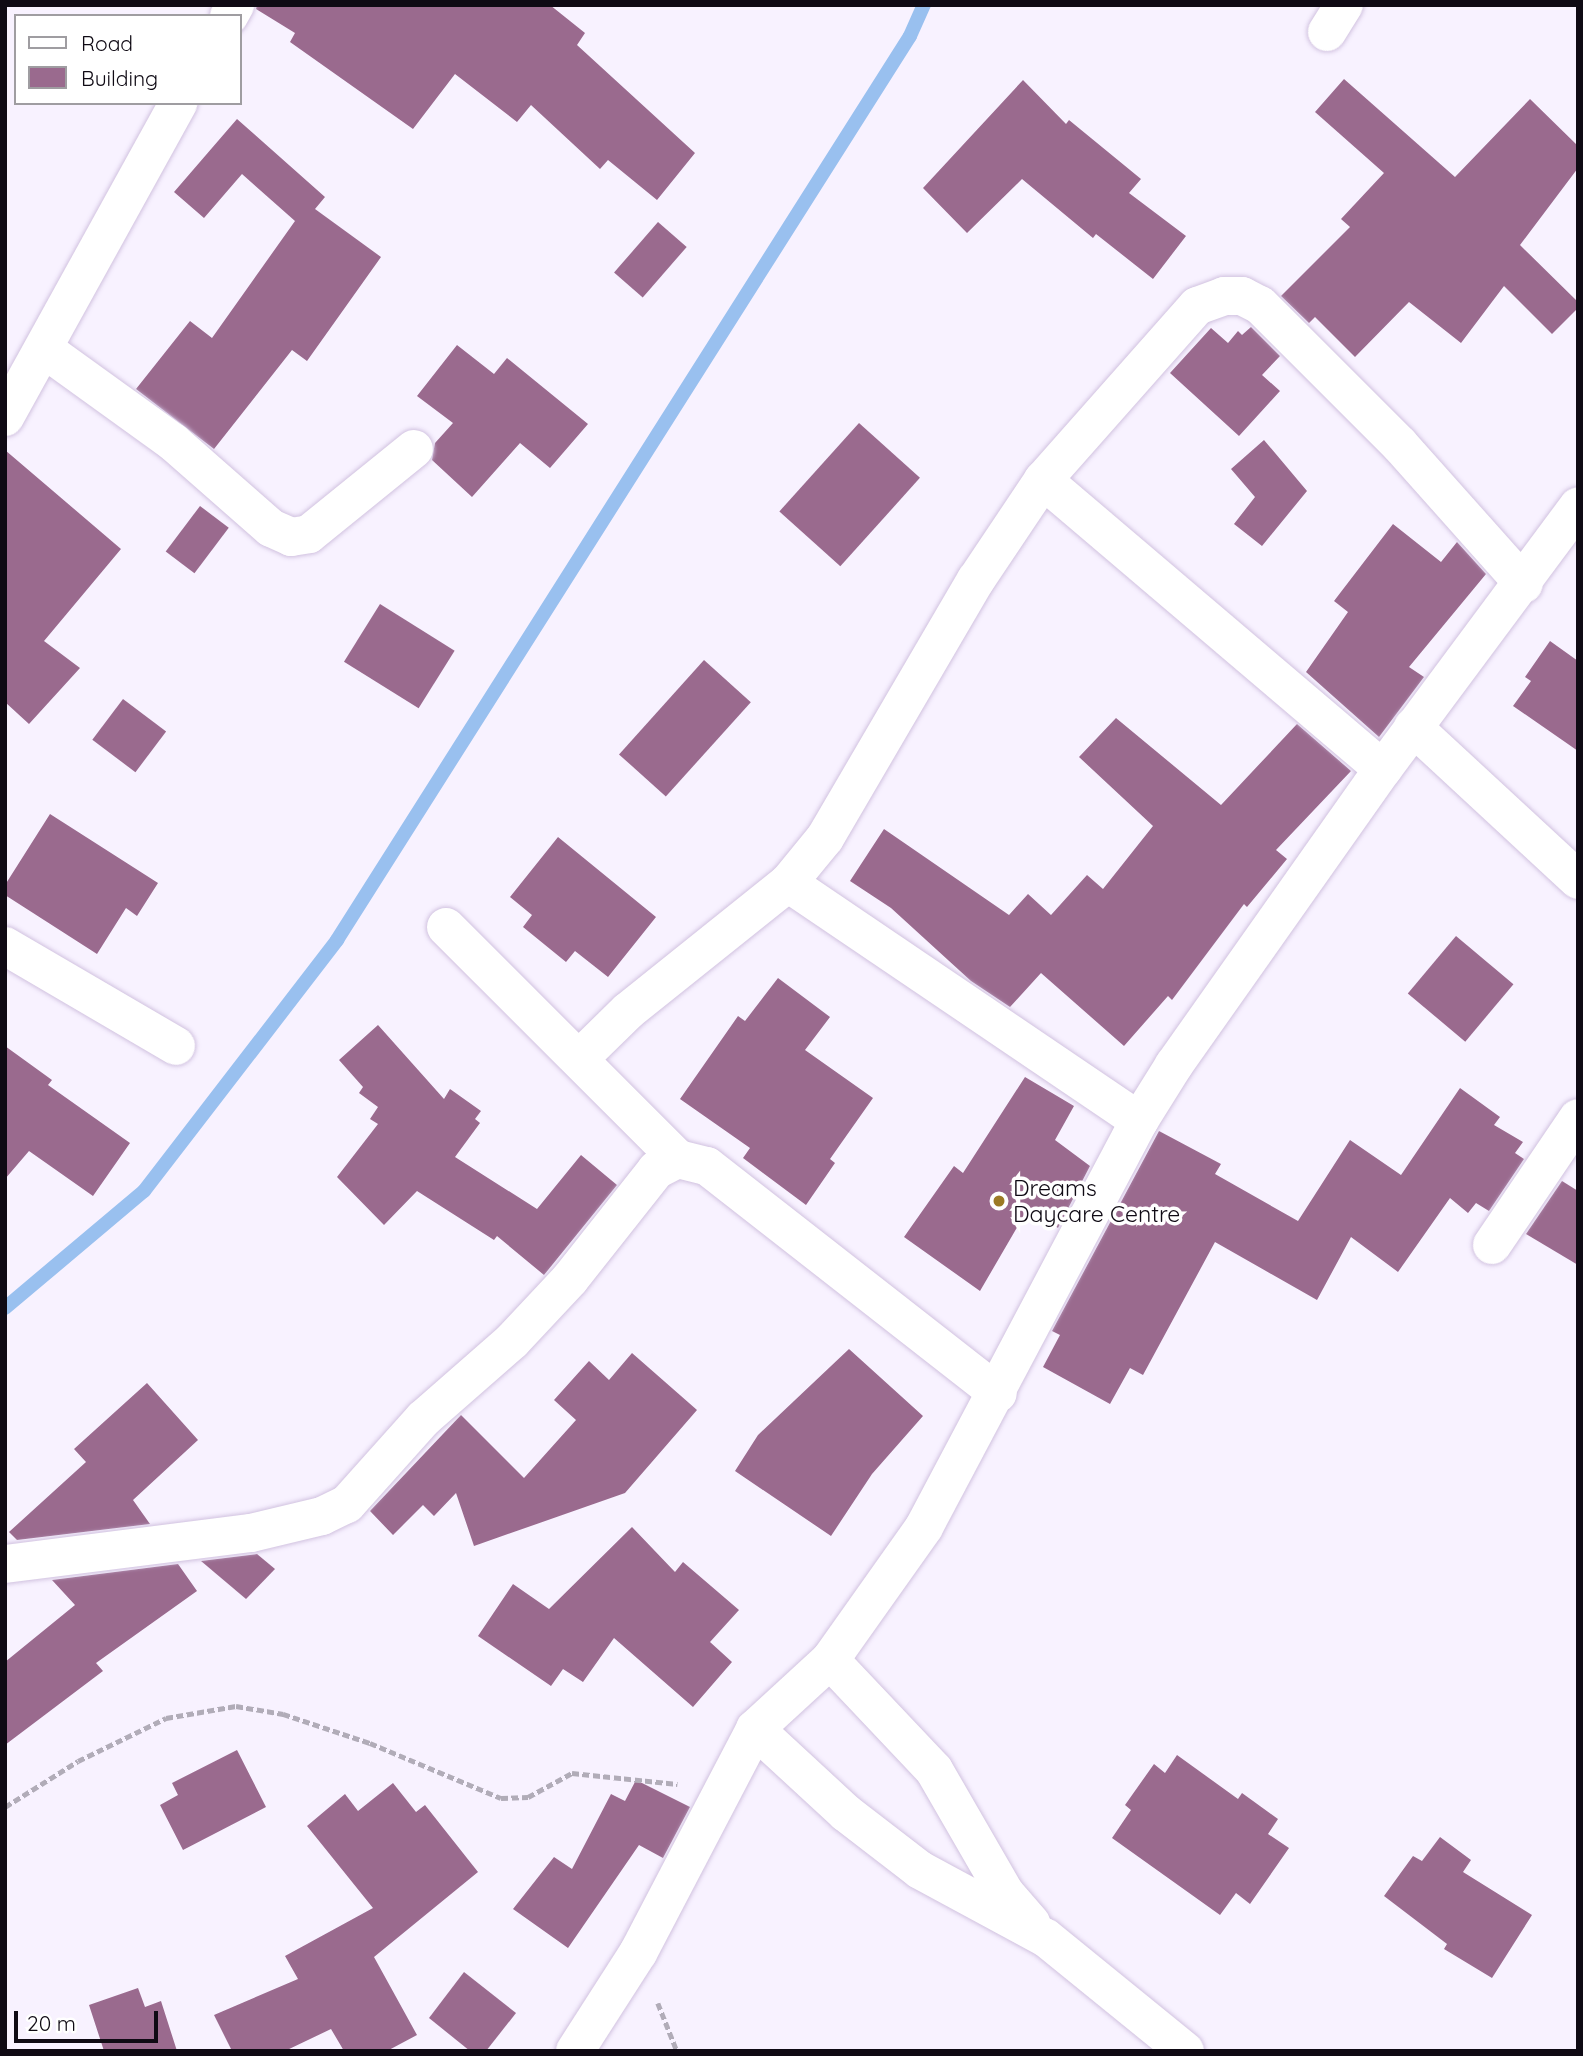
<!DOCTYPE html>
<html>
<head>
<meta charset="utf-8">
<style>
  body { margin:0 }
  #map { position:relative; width:1583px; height:2056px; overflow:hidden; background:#f8f2ff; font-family:Quicksand,sans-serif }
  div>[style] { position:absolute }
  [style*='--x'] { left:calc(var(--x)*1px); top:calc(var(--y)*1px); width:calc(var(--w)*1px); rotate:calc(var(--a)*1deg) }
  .stream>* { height:14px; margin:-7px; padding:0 7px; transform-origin:7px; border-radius:7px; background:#99c0ef }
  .building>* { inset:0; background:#9a6a8e; transform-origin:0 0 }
  .path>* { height:4.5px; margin-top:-2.25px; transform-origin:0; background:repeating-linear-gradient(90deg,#b1acb8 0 7px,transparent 0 10.5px) }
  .roads { filter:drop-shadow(0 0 2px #d1c2e0) drop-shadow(0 0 2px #d1c2e0) }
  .street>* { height:38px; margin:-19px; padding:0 19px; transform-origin:19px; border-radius:19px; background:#fff }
  .dots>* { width:19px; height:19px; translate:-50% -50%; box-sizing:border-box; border:4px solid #fff; border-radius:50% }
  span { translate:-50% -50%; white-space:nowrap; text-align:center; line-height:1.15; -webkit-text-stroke:7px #fff; paint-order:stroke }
  .poi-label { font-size:23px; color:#0f0a14 }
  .left { translate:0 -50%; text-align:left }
  .frame { position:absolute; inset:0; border:7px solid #0f0a14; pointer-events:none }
  .legend { position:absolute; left:14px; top:14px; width:228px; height:91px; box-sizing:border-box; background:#fff; border:2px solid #9f9da1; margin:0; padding:9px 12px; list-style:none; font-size:21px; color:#0f0a14 }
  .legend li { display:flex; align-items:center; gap:14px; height:35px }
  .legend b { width:35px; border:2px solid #9f9da1 }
  .scale { position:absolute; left:14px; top:2011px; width:144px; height:32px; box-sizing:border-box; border:4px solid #0f0a14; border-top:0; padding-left:9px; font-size:21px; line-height:24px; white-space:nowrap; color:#0f0a14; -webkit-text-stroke:5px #fff; paint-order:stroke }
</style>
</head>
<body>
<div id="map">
  <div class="stream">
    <div style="--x:5;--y:1308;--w:182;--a:-40.1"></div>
    <div style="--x:144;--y:1191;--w:317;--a:-52.4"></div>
    <div style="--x:337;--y:940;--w:1070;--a:-57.63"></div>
    <div style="--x:910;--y:36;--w:34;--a:-66"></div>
  </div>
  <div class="building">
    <div style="clip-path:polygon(257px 5px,550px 5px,585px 33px,577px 45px,695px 153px,657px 200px,608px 160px,600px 169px,531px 105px,517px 122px,455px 74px,413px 129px,290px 42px,295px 33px,256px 9px)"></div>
    <div style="clip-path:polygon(1344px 79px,1455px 177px,1530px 99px,1578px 146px,1578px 168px,1520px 245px,1578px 302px,1578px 308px,1552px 334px,1504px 286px,1461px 343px,1409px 302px,1355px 357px,1315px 317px,1309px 323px,1281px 296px,1350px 227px,1341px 219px,1384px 173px,1315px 112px)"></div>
    <div style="clip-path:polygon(1023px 80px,1066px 124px,1069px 120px,1141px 179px,1129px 193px,1186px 236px,1153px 279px,1096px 234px,1093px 238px,1022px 179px,967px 233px,923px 188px)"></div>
    <div style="clip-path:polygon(237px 119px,325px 197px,315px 209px,381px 257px,307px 361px,292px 350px,214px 449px,136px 389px,190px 321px,212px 338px,295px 221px,242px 174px,204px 218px,174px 192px)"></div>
    <div style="left:658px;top:222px;width:38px;height:67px;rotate:41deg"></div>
    <div style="clip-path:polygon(1251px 327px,1280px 356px,1262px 375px,1280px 391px,1239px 436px,1170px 373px,1211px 328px,1228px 343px,1238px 331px,1242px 335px)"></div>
    <div style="clip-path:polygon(457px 345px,494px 374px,507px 358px,588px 424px,550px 468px,520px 443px,472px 497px,432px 460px,435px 443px,453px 423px,417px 396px)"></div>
    <div style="left:859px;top:423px;width:82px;height:119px;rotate:42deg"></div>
    <div style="clip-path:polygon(1264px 440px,1307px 491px,1262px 546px,1234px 524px,1255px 497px,1231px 469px)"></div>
    <div style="clip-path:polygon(5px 450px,121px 549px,44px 641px,80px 668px,29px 724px,5px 702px)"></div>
    <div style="left:200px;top:506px;width:36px;height:57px;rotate:37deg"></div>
    <div style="clip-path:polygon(1393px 524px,1441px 562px,1457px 542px,1486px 574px,1409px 667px,1424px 677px,1379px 737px,1306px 672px,1348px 612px,1334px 601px)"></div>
    <div style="left:380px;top:604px;width:88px;height:68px;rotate:32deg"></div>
    <div style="clip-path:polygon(1550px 641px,1578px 661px,1578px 751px,1513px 706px,1531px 681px,1525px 677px)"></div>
    <div style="left:704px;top:660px;width:63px;height:127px;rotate:42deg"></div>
    <div style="left:123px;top:699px;width:54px;height:51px;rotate:37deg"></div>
    <div style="clip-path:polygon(1116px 718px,1221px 805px,1297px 724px,1351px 771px,1276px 850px,1287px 859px,1247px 907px,1244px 904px,1172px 1000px,1168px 996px,1124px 1046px,1041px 973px,1010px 1007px,971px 981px,891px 908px,850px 881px,884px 829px,1009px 915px,1028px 894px,1051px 915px,1087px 875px,1103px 889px,1153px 826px,1079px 757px)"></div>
    <div style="clip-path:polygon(50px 814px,158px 883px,137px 916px,126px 908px,97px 954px,5px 895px,5px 885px)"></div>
    <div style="clip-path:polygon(558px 837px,656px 917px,608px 977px,575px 951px,566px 962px,523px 927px,532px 915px,510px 897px)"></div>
    <div style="left:1456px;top:936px;width:75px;height:75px;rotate:40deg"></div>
    <div style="clip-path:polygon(778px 978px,830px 1017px,805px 1050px,873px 1098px,830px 1159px,835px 1163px,806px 1205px,743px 1158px,750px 1148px,680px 1099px,738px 1016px,745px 1021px)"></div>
    <div style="clip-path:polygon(378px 1025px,444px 1099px,450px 1089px,481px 1111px,475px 1119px,480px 1123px,455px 1157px,537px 1209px,581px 1155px,617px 1185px,544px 1275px,497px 1236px,494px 1240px,417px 1191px,384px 1225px,337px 1177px,378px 1124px,370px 1119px,378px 1107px,359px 1093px,363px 1087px,339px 1060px)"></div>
    <div style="clip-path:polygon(5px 1046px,52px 1080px,48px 1085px,130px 1143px,93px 1196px,29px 1151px,5px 1179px)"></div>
    <div style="clip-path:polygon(1025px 1077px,1074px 1106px,1055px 1140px,1090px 1166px,1058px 1228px,1029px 1207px,980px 1291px,904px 1237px,954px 1166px,963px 1173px)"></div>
    <div style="clip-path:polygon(1460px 1088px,1500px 1117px,1494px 1125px,1523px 1142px,1515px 1153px,1524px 1159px,1489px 1211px,1476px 1203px,1468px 1213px,1450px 1198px,1398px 1272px,1351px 1237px,1317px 1300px,1215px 1242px,1143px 1375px,1130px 1368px,1110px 1404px,1043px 1367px,1060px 1335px,1052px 1331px,1159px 1131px,1221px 1164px,1215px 1174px,1298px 1221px,1350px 1140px,1401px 1175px)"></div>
    <div style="clip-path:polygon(1562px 1181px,1578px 1191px,1578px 1265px,1526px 1234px)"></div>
    <div style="clip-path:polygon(849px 1349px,923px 1416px,872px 1474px,831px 1536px,735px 1471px,758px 1435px)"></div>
    <div style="clip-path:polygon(632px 1353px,697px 1410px,625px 1493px,474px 1546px,456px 1493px,434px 1516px,423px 1505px,393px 1535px,370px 1511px,461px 1415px,524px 1478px,576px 1420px,554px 1400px,589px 1361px,609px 1380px)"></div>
    <div style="clip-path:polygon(147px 1383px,198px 1440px,133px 1500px,150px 1524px,17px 1540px,9px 1532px,86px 1462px,74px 1449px)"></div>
    <div style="clip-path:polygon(632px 1527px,675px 1572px,683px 1562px,739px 1610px,710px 1642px,732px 1662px,693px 1707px,614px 1638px,583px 1682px,563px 1669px,551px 1686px,478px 1636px,513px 1584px,549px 1609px)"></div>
    <div style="clip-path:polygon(257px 1554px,275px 1569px,246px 1599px,201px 1561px)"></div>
    <div style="clip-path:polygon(178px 1564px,197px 1591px,96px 1663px,103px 1671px,5px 1745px,5px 1662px,75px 1605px,52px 1580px)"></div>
    <div style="clip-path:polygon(237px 1750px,266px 1807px,183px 1850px,160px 1805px,178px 1795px,172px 1783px)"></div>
    <div style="clip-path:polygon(1177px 1755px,1238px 1799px,1242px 1793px,1278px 1819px,1268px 1834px,1289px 1848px,1250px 1904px,1236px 1893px,1220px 1915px,1112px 1838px,1131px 1810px,1125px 1805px,1154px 1764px,1165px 1773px)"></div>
    <div style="clip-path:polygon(636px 1780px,690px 1807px,663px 1858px,639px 1845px,568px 1948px,513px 1909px,554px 1857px,572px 1869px,611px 1794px,625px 1801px)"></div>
    <div style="clip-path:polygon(393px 1783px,416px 1812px,425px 1805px,478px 1872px,374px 1957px,417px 2035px,387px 2051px,344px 2051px,331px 2029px,285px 2051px,232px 2051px,214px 2015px,298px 1979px,285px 1956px,373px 1908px,307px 1826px,345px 1794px,358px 1811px)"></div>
    <div style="clip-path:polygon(1440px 1837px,1471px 1860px,1463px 1872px,1532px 1915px,1492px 1978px,1444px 1949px,1447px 1944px,1384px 1896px,1413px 1856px,1422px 1861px)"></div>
    <div style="clip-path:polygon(464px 1972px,516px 2013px,486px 2051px,470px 2051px,429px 2018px)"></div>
    <div style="clip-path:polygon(138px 1988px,145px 2007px,161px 2001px,177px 2051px,104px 2051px,89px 2005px)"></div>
  </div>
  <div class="path">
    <div style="--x:5;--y:1807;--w:86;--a:-32.2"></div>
    <div style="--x:78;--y:1761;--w:98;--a:-26"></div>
    <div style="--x:166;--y:1718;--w:71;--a:-9.7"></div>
    <div style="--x:236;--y:1706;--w:48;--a:9.7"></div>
    <div style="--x:283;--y:1714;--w:92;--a:18.4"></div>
    <div style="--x:370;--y:1743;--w:142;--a:22.8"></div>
    <div style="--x:501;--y:1798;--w:27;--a:-2"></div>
    <div style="--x:528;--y:1797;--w:50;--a:-28.6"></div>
    <div style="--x:572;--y:1773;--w:106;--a:6"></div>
    <div style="--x:658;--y:2003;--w:52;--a:68.4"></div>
  </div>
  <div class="roads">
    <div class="street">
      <div style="--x:229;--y:16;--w:13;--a:-61"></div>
      <div style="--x:1327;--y:32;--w:32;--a:-58"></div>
      <div style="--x:44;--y:349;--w:159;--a:35.8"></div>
      <div style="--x:173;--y:442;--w:130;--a:41.3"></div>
      <div style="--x:271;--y:528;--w:22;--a:24"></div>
      <div style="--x:291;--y:537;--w:18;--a:-9"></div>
      <div style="--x:309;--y:534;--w:135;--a:-39"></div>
      <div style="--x:5;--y:417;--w:359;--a:-61.1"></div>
      <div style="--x:1043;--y:480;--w:446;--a:40.4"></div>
      <div style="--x:1413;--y:727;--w:225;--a:42.8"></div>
      <div style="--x:788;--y:883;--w:424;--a:34.1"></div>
      <div style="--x:446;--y:927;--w:328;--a:45"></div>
      <div style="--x:5;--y:946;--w:198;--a:30.3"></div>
      <div style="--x:580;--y:1058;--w:67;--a:-44.4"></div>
      <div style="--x:628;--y:1011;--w:205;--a:-38.7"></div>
      <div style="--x:788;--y:883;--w:58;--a:-50.6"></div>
      <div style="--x:825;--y:838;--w:299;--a:-59.7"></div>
      <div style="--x:976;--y:580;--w:120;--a:-56.2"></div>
      <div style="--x:1043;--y:480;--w:232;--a:-48.5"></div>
      <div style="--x:1197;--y:306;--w:29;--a:-20"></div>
      <div style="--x:1224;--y:296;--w:18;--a:0"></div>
      <div style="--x:1242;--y:296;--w:20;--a:27"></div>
      <div style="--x:1260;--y:305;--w:198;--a:45"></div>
      <div style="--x:1400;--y:445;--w:186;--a:48.3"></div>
      <div style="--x:1492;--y:1245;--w:153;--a:-55.9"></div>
      <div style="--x:5;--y:1564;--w:248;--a:-7.2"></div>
      <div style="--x:251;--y:1533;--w:73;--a:-13.5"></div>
      <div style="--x:322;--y:1516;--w:28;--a:-26"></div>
      <div style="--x:347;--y:1504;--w:114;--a:-48.2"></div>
      <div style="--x:423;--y:1419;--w:118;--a:-41.2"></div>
      <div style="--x:512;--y:1341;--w:85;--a:-46.9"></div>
      <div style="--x:570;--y:1279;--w:139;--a:-51.7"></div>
      <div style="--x:656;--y:1170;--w:25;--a:-27"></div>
      <div style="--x:678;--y:1159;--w:30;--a:14"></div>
      <div style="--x:707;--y:1166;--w:369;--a:38"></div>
      <div style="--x:830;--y:1660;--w:151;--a:46.6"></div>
      <div style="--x:934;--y:1770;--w:142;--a:60"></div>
      <div style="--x:1005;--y:1893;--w:40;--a:49"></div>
      <div style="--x:755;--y:1729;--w:124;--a:42.7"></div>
      <div style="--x:846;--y:1813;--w:93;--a:37.6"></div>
      <div style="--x:920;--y:1870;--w:143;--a:28.4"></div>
      <div style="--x:1046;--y:1938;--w:179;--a:39.1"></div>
      <div style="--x:575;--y:2051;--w:117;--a:-57.3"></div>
      <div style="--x:638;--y:1953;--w:253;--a:-62.4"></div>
      <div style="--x:755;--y:1729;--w:102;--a:-42.6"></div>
      <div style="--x:830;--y:1660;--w:163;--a:-54.7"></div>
      <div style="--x:924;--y:1527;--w:459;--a:-62.1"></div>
      <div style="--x:1139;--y:1121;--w:66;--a:-58"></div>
      <div style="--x:1174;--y:1065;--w:362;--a:-54.8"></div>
      <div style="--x:1383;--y:769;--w:327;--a:-53.4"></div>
    </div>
  </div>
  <div class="dots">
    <div style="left:999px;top:1201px;background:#9c7a25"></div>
  </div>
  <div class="poi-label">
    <span class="left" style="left:1013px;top:1201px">Dreams<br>Daycare Centre</span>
  </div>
  <div class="frame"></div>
  <ul class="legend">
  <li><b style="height:9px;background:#fff"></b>Road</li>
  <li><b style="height:19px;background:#9a6a8e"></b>Building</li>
  </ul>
  <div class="scale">20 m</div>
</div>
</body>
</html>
